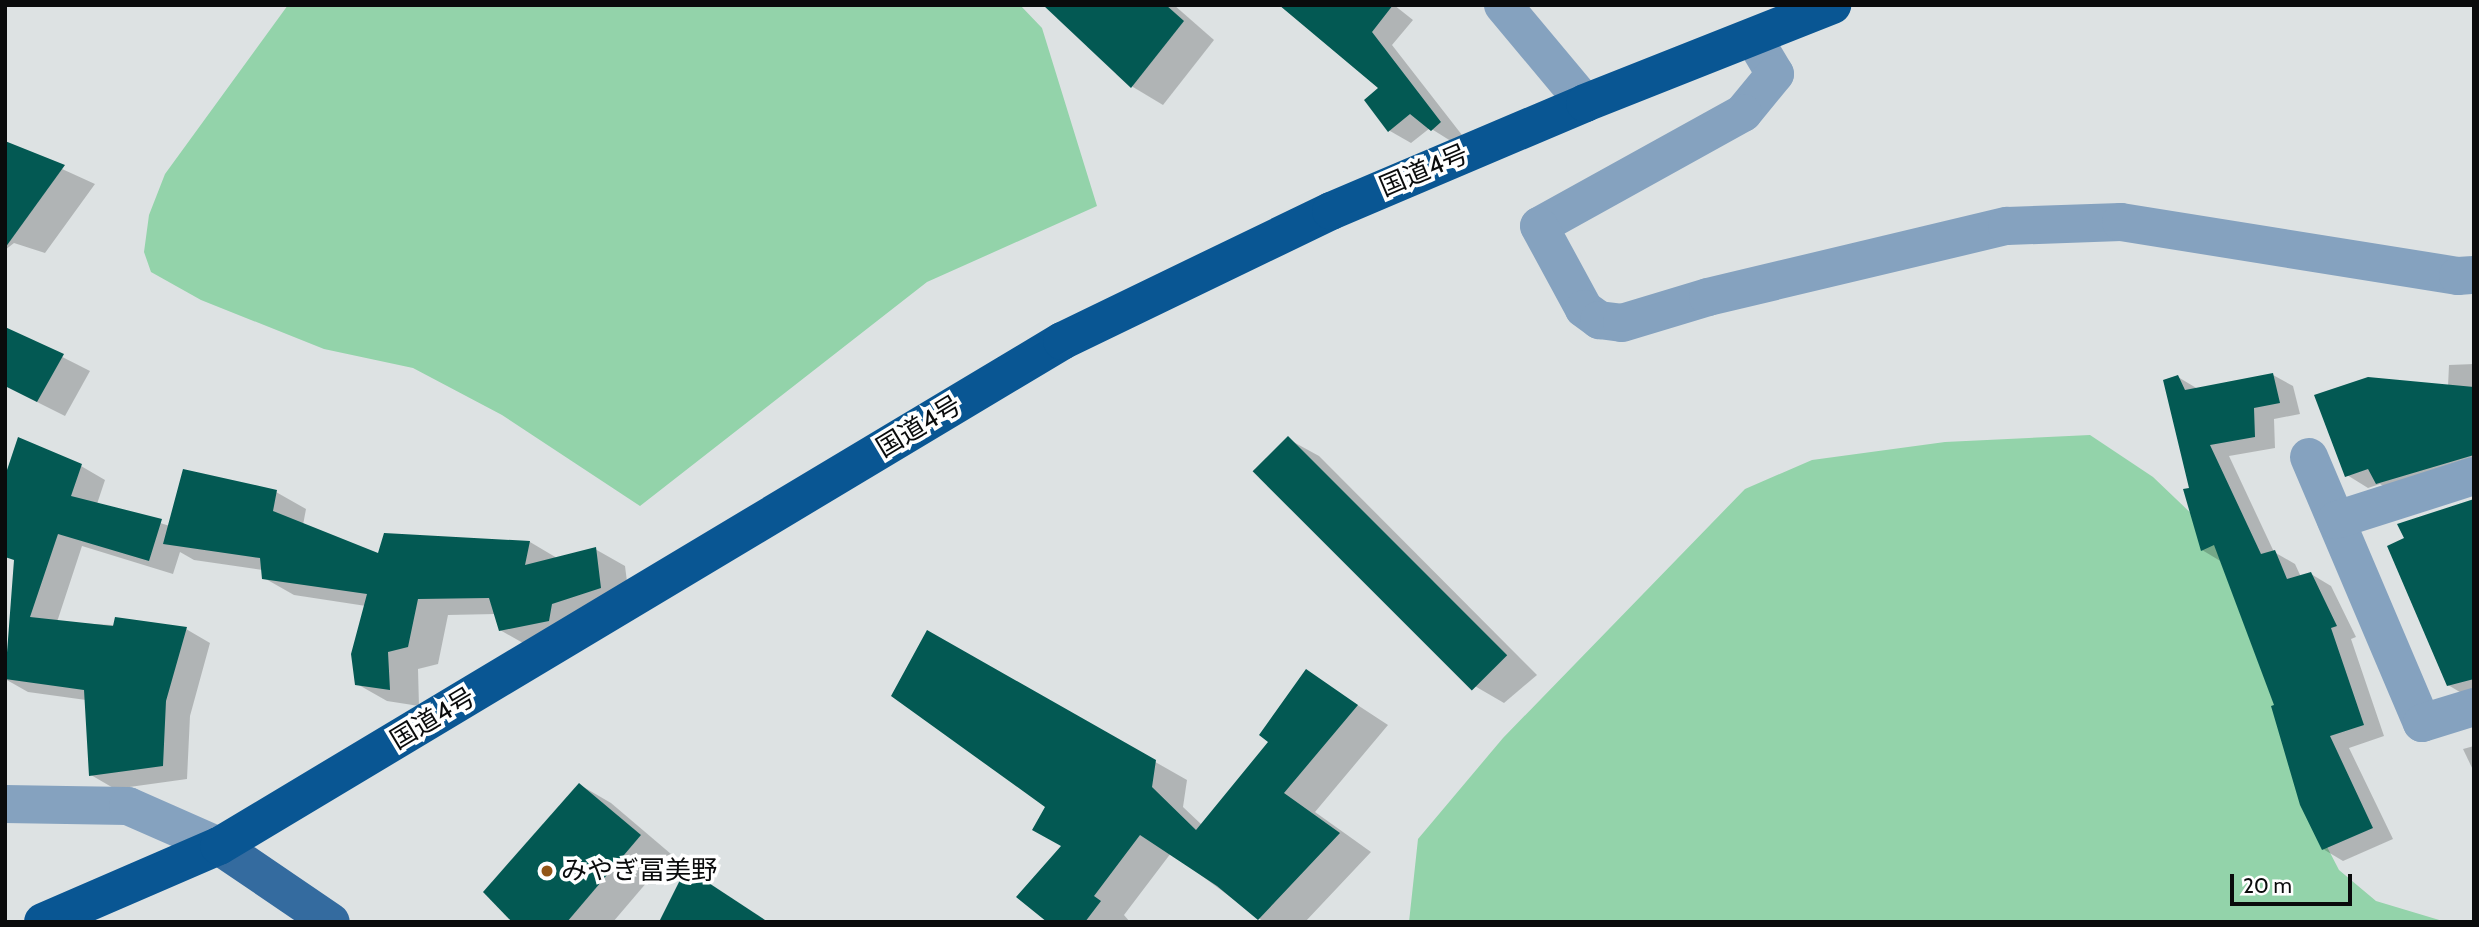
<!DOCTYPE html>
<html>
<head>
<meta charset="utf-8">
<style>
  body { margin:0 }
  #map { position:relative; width:2479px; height:927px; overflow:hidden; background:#dde2e3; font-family:Cabin,"Noto Sans JP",sans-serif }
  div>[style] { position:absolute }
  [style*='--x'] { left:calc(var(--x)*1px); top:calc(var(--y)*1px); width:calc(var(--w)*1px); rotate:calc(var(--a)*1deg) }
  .green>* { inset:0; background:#93d3aa }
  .shadow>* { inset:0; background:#0003 }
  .building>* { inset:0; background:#035953; transform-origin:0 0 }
  .minor>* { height:38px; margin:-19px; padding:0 19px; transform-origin:19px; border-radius:19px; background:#85a2bf }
  .major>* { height:38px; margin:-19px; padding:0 19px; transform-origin:19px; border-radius:19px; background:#346b9f }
  .highway>* { height:38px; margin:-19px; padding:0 19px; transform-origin:19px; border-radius:19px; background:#095693 }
  .dots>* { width:19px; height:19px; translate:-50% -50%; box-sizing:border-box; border:4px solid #fff; border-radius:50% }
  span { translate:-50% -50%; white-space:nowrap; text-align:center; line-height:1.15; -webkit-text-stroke:7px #fff; paint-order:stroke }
  .street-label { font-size:26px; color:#0a0b0c }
  .poi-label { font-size:26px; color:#0a0b0c }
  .left { translate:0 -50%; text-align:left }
  .frame { position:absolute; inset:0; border:7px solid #0a0b0c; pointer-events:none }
  .scale { position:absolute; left:2230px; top:874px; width:122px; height:32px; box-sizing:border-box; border:4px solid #0a0b0c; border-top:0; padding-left:9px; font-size:21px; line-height:24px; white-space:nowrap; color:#0a0b0c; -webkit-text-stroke:5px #fff; paint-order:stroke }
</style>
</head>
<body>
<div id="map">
  <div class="green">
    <div style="clip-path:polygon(288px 5px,1020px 5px,1042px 28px,1097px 206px,927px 282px,640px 506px,502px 415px,413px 368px,324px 349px,201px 300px,151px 272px,144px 252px,149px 215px,165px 174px)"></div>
    <div style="clip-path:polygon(2090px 435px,2153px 477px,2242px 562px,2310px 814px,2339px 870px,2376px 901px,2446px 922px,1409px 922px,1418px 839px,1503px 738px,1745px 489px,1812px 460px,1945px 442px)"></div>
  </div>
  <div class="shadow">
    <div style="clip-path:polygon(1045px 5px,1174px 5px,1214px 40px,1163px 105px,1133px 87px)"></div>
    <div style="clip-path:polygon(1281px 5px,1394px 5px,1413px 20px,1392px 45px,1462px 135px,1454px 143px,1430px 128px,1411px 143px,1390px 131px,1381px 88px)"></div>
    <div style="clip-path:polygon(5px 143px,95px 184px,45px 253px,14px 243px,5px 250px)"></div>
    <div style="clip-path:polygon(5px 328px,90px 371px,65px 416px,5px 386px)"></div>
    <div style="clip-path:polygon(2474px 364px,2474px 471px,2399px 496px,2380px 484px,2368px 488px,2347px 475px,2448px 386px,2449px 365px)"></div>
    <div style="clip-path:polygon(2273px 375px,2293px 386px,2300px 414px,2274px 419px,2275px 448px,2229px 456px,2274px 552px,2295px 564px,2301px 577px,2311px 574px,2331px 586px,2356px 637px,2351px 639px,2384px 736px,2349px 748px,2393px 839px,2343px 861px,2323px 849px,2277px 706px,2222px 562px,2202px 550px,2191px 489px,2178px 377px,2198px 389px)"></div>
    <div style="clip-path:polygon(1288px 439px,1319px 456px,1537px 675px,1504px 703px,1473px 685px)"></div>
    <div style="clip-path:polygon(81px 466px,105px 480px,97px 504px,170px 526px,276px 492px,306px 509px,303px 525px,379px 556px,530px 542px,557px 558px,595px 549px,625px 566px,630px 605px,530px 647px,500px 630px,496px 614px,448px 615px,438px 664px,418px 669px,419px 706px,387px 701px,357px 684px,366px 606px,294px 595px,264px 578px,263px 570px,194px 560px,180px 552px,173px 574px,82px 546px,57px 622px,186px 629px,210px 643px,190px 716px,187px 779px,115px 789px,91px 775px,86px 700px,28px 692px,5px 679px,23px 491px)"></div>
    <div style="clip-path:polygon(2474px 513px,2474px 697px,2470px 698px,2448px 685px)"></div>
    <div style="clip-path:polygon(928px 633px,1187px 780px,1183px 807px,1202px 825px,1271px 742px,1307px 672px,1388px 725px,1315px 812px,1371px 852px,1305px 922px,1264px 922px,1171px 853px,1124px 915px,1130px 922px,1050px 922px,1063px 847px,1047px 806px)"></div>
    <div style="clip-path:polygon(2474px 746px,2474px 772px,2463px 749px)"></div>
    <div style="clip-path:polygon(580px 785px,611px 803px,671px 854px,613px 922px,514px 922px)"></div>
  </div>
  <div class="building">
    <div style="clip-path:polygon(1043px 5px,1166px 5px,1184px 21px,1131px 88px)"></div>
    <div style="clip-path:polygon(1279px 5px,1393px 5px,1372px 32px,1441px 122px,1431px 131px,1410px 114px,1388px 132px,1364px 100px,1378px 88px)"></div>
    <div style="clip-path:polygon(5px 141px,65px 165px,5px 248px)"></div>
    <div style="clip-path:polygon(5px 327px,64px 354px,37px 402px,5px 386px)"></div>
    <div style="clip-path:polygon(2273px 373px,2280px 403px,2254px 408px,2255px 437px,2210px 445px,2261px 554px,2275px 550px,2287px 579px,2311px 572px,2337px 626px,2331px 628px,2364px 725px,2330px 736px,2373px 828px,2322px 850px,2300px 805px,2271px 706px,2274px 705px,2214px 545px,2201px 551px,2183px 489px,2189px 488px,2163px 380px,2178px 375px,2185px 390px)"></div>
    <div style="clip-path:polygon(2368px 377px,2474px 387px,2474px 455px,2376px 484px,2368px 469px,2345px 477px,2314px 395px)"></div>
    <div style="left:1288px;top:436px;width:310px;height:50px;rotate:45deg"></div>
    <div style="clip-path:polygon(18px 437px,82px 464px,71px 496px,162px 519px,149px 561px,58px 534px,30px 617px,113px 626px,115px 617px,187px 627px,166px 701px,163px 766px,89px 776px,84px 690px,5px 679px,14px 560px,5px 557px,5px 476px)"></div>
    <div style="clip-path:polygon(183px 469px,277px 490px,273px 511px,378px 553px,384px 533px,530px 541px,525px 565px,596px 547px,601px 588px,552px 604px,549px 621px,499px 631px,489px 598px,418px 599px,408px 647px,388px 652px,390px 690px,355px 685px,351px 654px,367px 594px,262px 579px,260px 558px,163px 544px)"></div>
    <div style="clip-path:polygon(2474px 499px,2474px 679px,2447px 686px,2387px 546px,2404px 538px,2397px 524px)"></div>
    <div style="clip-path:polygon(927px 630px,1156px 760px,1152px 787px,1196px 830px,1268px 742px,1259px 735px,1306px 669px,1358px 705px,1284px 793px,1340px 833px,1258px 920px,1217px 886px,1140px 835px,1094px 896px,1101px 901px,1085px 922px,1047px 922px,1016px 897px,1061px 846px,1032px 830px,1045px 807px,891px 696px)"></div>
    <div style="clip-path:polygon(579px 783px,641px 835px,567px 922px,512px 922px,483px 892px)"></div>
    <div style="clip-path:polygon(686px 868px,768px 922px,659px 922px)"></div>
  </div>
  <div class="minor">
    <div style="--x:1503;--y:5;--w:128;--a:50.1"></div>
    <div style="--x:1753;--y:37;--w:43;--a:59.3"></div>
    <div style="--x:1775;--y:74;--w:50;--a:129.4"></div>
    <div style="--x:1743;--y:113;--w:233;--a:151"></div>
    <div style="--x:1539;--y:226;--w:94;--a:61.5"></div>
    <div style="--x:1584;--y:309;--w:19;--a:36"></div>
    <div style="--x:1599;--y:320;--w:23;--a:7"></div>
    <div style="--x:1622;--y:323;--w:90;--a:-16.8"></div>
    <div style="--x:1708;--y:297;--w:307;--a:-13.4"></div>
    <div style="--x:2007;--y:226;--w:114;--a:-2"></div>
    <div style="--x:2121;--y:222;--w:341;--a:9.1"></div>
    <div style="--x:2458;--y:276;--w:16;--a:-4"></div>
    <div style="--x:2309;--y:457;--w:289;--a:67"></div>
    <div style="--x:2422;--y:723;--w:54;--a:-17.1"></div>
    <div style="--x:2336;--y:520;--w:145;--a:-17.7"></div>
    <div style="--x:5;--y:804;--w:123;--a:0.9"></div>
    <div style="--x:128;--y:806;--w:99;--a:23.7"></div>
  </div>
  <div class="major">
    <div style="--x:219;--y:846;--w:135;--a:34.2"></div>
  </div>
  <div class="highway">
    <div style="--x:43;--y:922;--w:192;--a:-23.4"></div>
    <div style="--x:219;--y:846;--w:983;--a:-30.92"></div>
    <div style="--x:1062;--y:341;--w:299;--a:-25.8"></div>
    <div style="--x:1331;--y:211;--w:276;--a:-23"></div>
    <div style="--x:1585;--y:103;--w:266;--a:-21.6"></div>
  </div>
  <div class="dots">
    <div style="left:547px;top:871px;background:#925617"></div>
  </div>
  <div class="street-label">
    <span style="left:1424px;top:171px;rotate:-23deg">国道4号</span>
    <span style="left:919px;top:427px;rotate:-31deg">国道4号</span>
    <span style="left:433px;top:719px;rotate:-31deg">国道4号</span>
  </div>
  <div class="poi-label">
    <span class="left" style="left:561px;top:871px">みやぎ冨美野</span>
  </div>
  <div class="frame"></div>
  <div class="scale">20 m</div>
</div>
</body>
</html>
